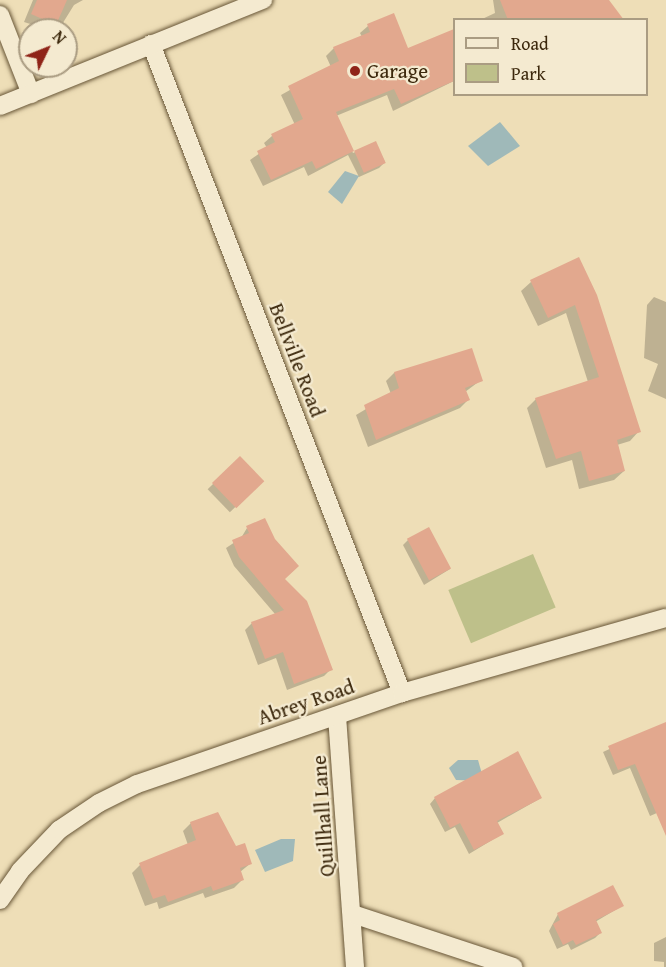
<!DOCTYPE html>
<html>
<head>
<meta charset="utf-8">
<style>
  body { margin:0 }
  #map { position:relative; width:666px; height:967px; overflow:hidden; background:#eedeb7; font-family:"Gentium Book Plus",serif }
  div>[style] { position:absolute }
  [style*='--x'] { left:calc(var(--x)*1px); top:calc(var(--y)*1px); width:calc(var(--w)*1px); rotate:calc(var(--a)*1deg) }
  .green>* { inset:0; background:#bec08a; transform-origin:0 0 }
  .water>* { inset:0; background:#9fb9b9 }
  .shadow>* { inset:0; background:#0003; transform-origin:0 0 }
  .building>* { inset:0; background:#e2a88e; transform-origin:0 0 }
  .roads { filter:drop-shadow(0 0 2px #685637) drop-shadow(0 0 2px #685637) }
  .minor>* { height:18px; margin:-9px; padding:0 9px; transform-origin:9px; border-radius:9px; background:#f4ead0 }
  .dots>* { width:16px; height:16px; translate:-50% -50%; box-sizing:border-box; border:3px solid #f4ead0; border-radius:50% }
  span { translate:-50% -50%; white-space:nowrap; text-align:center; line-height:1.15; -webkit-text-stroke:4.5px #f4ead0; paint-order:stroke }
  .poi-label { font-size:21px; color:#3c280c }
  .left { translate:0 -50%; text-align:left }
  .street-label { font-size:21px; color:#3c280c }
  .legend { position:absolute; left:453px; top:18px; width:195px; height:78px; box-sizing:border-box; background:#f4ead0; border:2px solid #aa9c82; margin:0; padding:8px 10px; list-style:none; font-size:18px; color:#3c280c }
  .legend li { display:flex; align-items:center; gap:12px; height:30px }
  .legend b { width:30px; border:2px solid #aa9c82 }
  .north { position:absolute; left:18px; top:18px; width:60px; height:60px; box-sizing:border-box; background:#f4ead0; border:2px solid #aa9c82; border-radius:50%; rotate:47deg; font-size:16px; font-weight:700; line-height:24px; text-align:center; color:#3c280c }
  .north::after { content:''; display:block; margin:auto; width:21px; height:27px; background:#8f2418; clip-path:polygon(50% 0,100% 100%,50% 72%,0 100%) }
</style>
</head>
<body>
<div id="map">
  <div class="green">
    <div style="left:533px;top:554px;width:58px;height:92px;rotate:67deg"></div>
  </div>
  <div class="water">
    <div style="clip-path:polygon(500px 122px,520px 146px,488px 166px,468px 146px)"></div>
    <div style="clip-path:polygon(345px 171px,359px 176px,342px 204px,328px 192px)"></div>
    <div style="clip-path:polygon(458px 760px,478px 760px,484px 781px,456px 780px,449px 768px)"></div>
    <div style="clip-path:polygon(281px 839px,295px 839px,293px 861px,265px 872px,255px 850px)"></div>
  </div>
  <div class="shadow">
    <div style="clip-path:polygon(33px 0,83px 0,74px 5px,61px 26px,55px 23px,49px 30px,24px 22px)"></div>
    <div style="clip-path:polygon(493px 0,607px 0,611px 20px,480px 20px,495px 13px)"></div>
    <div style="clip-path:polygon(368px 26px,408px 50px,454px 30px,454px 66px,451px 68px,454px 81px,393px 111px,387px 95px,336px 116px,353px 153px,375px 143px,385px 162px,379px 168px,359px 177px,348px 155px,308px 176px,304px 167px,263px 186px,250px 160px,267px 148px,264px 143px,272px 136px,295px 125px,281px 95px,331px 67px,326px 56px,334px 48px,362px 37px,360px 33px)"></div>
    <div style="clip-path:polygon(578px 259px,639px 431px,630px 441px,617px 445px,624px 471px,614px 480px,579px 489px,572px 460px,546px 468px,527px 408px,536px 399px,588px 382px,566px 313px,538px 326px,521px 291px,531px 282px)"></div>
    <div style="clip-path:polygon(654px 297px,666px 302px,666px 399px,648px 391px,658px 364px,644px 358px,647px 305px)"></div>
    <div style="clip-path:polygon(394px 373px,481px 380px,465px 392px,468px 400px,460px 408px,368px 447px,356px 415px,391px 394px,386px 381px)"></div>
    <div style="left:240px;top:458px;width:32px;height:45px;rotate:46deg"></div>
    <div style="clip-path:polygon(247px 528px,283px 579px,331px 669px,324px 676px,287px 690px,276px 658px,258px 665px,245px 630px,252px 623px,275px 614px,234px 566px,226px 548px,241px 538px)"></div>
    <div style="clip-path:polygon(408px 540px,450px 569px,424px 585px,403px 545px)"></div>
    <div style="clip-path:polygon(666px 723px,666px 809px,650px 816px,630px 768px,613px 775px,603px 752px)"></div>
    <div style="clip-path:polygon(435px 798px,541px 798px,497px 823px,502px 834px,469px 854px,455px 827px,445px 832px,430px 804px)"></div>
    <div style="clip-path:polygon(191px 823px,236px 848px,251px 863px,240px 872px,242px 880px,234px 888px,205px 898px,203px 893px,159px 909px,157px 902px,145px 906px,132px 873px,140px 865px,188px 845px,183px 831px)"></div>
    <div style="clip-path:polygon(622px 906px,595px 922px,600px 933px,595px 938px,571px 950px,568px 944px,557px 949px,549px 931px,558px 914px)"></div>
    <div style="clip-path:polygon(666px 937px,666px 967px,664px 967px,664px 962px,654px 961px,654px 943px)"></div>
  </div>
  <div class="building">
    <div style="clip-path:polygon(37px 0,67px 0,56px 25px,31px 14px)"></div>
    <div style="clip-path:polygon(500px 0,609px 0,624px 20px,508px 20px)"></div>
    <div style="clip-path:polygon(394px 13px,408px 48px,454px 29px,454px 81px,401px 104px,394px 89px,336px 112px,354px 151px,316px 169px,312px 161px,271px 180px,257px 151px,275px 142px,271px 134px,303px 119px,288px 86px,339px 61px,333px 47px,370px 32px,367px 24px)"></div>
    <div style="left:376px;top:141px;width:24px;height:24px;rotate:66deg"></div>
    <div style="clip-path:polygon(579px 257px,597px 295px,641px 432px,617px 440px,625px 471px,589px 481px,581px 451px,556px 459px,535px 398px,599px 377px,575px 305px,548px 318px,530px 280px)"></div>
    <div style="clip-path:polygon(472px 348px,483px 381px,465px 388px,470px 400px,376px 440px,364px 405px,399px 388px,394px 372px)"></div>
    <div style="left:240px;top:456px;width:35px;height:39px;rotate:46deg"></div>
    <div style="clip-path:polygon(265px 518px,275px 539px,299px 566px,285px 579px,307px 601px,333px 670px,294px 684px,283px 652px,265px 659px,251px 622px,284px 610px,239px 557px,232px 540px,249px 533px,246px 526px)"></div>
    <div style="left:429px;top:527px;width:47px;height:25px;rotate:62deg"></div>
    <div style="clip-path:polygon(666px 722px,666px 836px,635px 764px,618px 770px,608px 746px)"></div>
    <div style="clip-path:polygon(518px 751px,542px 798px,497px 821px,504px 834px,474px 850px,460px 823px,450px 828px,434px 797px)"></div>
    <div style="clip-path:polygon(218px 812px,236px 846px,245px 843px,252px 864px,240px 868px,244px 880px,213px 891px,211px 886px,168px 902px,165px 895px,153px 899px,139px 863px,196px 840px,190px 822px)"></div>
    <div style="clip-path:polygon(613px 885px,624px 906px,596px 920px,602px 933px,576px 945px,573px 940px,563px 945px,553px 924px,560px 920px,557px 913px)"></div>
  </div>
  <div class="roads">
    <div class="minor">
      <div style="--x:0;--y:15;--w:85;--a:68.6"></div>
      <div style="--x:151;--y:44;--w:696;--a:68.86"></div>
      <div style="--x:0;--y:106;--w:284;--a:-22"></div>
      <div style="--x:337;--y:716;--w:252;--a:85.9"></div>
      <div style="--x:0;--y:900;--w:35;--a:-55"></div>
      <div style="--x:20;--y:871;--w:57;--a:-46.4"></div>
      <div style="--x:59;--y:830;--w:48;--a:-34"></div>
      <div style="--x:99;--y:803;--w:42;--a:-26.6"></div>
      <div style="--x:137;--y:784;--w:280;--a:-19"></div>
      <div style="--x:402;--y:693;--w:274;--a:-15.9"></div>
      <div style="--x:353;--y:914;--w:169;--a:18.3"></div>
    </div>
  </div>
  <div class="dots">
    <div style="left:355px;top:71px;background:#8f2418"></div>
  </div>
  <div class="poi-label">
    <span class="left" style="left:367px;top:71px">Garage</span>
  </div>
  <div class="street-label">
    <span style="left:297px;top:360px;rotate:69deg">Bellville Road</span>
    <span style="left:306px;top:702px;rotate:-19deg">Abrey Road</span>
    <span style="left:323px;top:816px;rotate:-94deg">Quillhall Lane</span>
  </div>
  <ul class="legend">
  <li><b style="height:8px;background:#f4ead0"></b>Road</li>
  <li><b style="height:16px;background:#bec08a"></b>Park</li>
  </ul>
  <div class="north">N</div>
</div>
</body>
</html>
